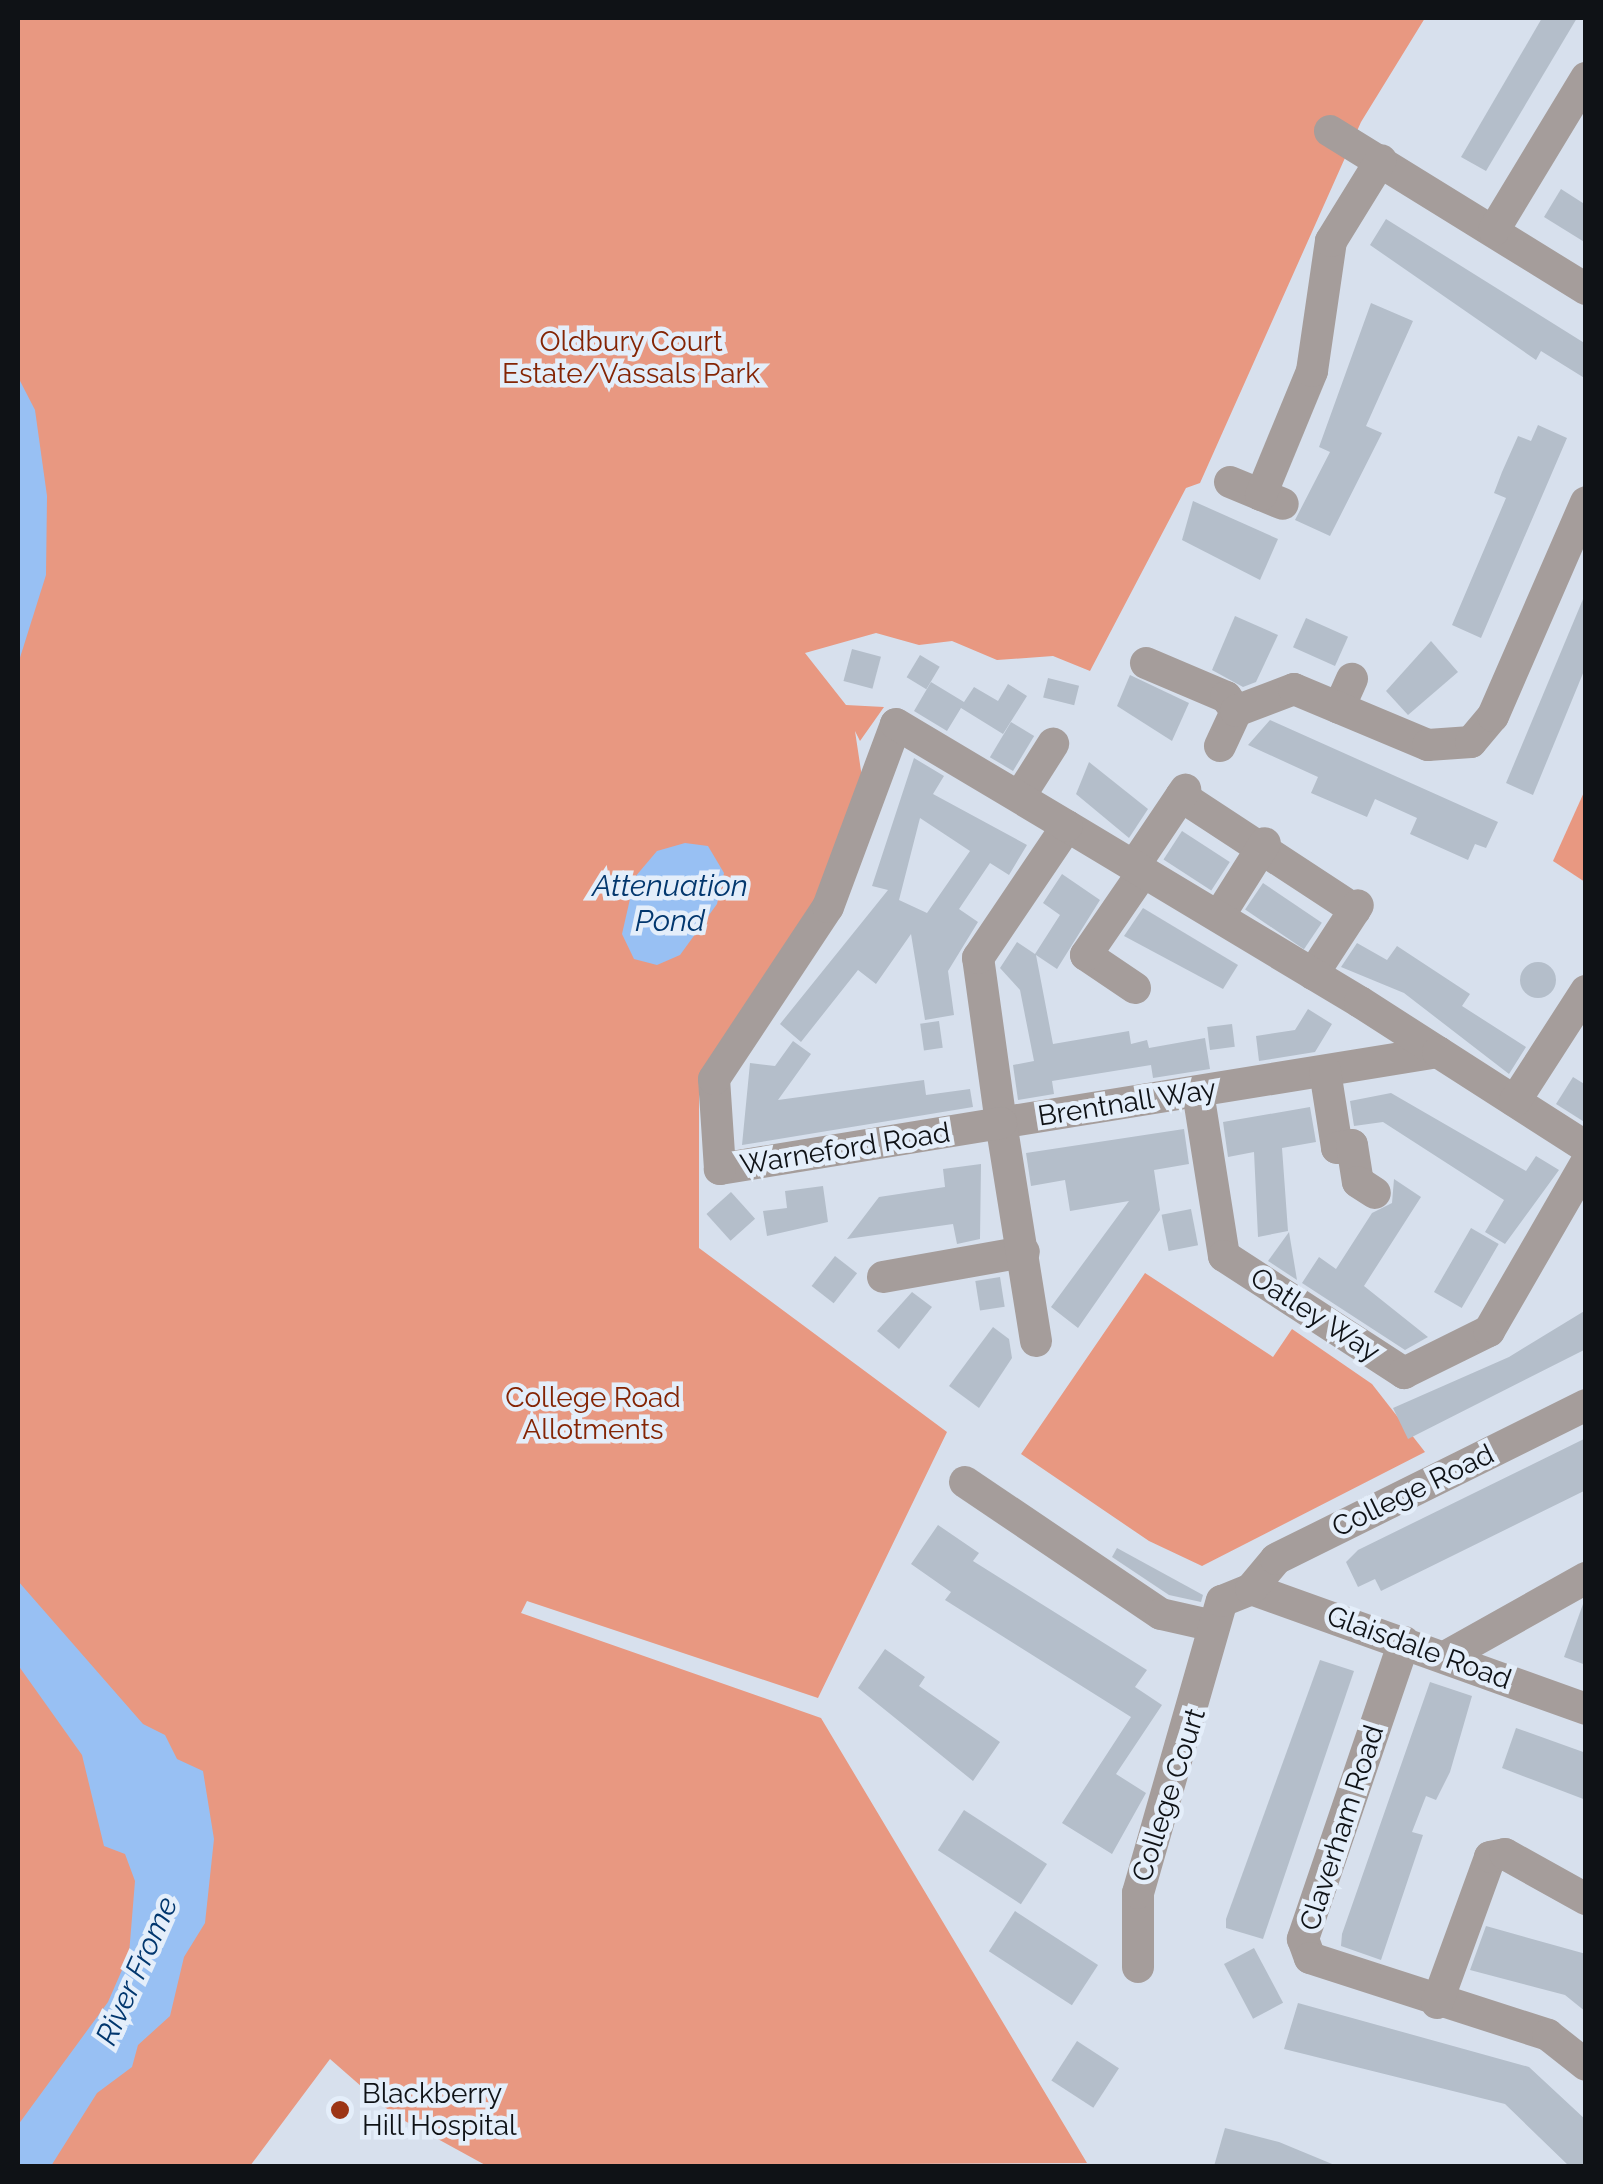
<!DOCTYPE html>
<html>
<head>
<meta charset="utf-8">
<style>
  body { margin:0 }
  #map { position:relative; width:1603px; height:2184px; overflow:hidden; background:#d7e0ed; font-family:Raleway,sans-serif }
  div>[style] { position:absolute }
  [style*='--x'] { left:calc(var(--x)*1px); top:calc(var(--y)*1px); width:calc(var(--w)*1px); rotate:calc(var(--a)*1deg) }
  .green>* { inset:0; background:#e89881 }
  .water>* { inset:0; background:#98c0f3 }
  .building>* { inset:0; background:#b4beca; transform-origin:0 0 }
  .round { border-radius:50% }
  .minor>* { height:32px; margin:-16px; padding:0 16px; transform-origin:16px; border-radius:16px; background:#a59d9b }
  .dots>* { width:28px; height:28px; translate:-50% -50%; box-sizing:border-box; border:5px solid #e4eefa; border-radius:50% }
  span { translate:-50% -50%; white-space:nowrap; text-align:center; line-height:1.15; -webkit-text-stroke:9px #e4eefa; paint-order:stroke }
  .park-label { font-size:28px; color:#842404 }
  .street-label { font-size:28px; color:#0f1216 }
  .poi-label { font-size:28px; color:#0f1216 }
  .left { translate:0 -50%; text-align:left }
  .water-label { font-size:30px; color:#02376e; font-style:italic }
  .frame { position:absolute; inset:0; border:20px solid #0f1216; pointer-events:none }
</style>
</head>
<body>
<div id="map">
  <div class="green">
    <div style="clip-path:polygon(18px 18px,1425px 18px,1361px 122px,1200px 483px,1186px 488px,1090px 671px,1053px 656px,997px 660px,952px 641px,919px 645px,876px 633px,805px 653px,846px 705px,884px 707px,860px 741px,855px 731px,863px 784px,814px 903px,699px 1076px,699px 1248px,947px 1432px,818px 1698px,527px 1601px,521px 1613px,821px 1718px,1087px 2163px,487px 2166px,394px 2115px,330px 2059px,250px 2166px,18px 2166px)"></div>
    <div style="clip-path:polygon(1585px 790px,1585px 882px,1553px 861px)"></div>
    <div style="clip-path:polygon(1145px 1273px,1273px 1357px,1292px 1329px,1372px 1384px,1425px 1452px,1202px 1566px,1149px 1541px,1021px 1454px)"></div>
  </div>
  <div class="water">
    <div style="clip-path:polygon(18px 377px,35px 410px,47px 496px,46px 575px,18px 664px)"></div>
    <div style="clip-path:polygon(685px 843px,708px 846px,724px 873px,717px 904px,680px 955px,657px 965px,634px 959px,622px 934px,635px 877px,657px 851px)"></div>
    <div style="clip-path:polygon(18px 1581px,143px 1724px,165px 1735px,177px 1759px,203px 1771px,214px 1839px,205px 1923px,184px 1957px,170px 2016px,138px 2045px,132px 2067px,97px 2093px,51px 2166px,18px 2166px,18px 2125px,108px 2002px,129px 1954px,135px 1881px,125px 1854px,104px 1846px,82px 1755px,18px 1665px)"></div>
  </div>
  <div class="building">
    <div style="clip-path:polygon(1542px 18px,1577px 18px,1486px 171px,1461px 157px)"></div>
    <div style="clip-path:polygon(1561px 189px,1586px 205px,1586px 243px,1544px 217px)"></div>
    <div style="clip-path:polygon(1386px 219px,1586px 344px,1586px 379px,1541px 351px,1536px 360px,1370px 245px)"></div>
    <div style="clip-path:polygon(1371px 303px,1413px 321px,1366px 426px,1382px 433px,1330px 536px,1295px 520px,1330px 452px,1319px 447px)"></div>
    <div style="clip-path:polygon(1538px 425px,1567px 438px,1481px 638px,1452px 625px,1506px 498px,1494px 493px,1502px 472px,1518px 436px,1531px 441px)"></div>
    <div style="clip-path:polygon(1193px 501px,1278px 539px,1260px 580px,1182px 540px)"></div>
    <div style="clip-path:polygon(1586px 592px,1586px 666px,1533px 795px,1506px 783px)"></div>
    <div style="clip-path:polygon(1235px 616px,1278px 635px,1256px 682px,1243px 687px,1212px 670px)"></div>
    <div style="left:1306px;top:618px;width:46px;height:32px;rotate:24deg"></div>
    <div style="clip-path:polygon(1431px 641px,1458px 672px,1408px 715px,1386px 691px)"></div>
    <div style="left:852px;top:649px;width:30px;height:33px;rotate:15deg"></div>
    <div style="left:920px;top:655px;width:23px;height:26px;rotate:31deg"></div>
    <div style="clip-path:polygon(1130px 675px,1189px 703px,1172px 741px,1117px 706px)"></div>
    <div style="left:1048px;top:678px;width:32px;height:20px;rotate:14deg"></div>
    <div style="clip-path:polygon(931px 682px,964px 702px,974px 687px,998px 701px,1008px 684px,1027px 696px,1003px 734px,961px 708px,947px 731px,914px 711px)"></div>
    <div style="clip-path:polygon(1270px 720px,1498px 822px,1486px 848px,1475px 844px,1468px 860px,1410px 834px,1417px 818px,1375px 799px,1367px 817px,1311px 793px,1318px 777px,1248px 745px)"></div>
    <div style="left:1011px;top:722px;width:27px;height:41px;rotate:31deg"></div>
    <div style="clip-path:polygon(evenodd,914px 758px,944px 776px,933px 794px,1027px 845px,1009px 875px,990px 863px,959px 909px,978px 922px,948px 971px,954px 1015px,925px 1020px,911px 934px,876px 984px,858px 970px,801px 1042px,780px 1024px,888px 890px,872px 886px,914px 758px,920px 818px,970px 851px,927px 913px,899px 900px,920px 818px)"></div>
    <div style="clip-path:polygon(1089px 762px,1148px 809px,1129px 838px,1076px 794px)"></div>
    <div style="left:1182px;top:831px;width:57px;height:34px;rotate:33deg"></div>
    <div style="clip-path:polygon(1062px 874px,1100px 900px,1057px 969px,1036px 955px,1053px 1044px,1129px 1031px,1131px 1044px,1147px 1040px,1149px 1048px,1205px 1038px,1210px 1069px,1153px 1078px,1151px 1065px,1052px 1081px,1054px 1094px,1018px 1100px,1013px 1065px,1034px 1061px,1020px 990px,1000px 968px,1017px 942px,1035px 954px,1060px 915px,1043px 903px)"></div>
    <div style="left:1263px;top:883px;width:71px;height:32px;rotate:34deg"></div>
    <div style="clip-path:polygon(1143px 908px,1238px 965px,1223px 989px,1124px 936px)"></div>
    <div style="clip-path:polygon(1357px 943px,1387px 960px,1397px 946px,1470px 994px,1462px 1006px,1526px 1047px,1509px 1074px,1404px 993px,1341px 967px)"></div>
    <div class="round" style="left:1520px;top:962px;width:36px;height:36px"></div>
    <div style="clip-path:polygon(1308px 1009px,1332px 1024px,1315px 1052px,1259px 1061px,1256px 1036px,1295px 1030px)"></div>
    <div style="left:939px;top:1021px;width:27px;height:19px;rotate:82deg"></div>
    <div style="left:1232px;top:1024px;width:23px;height:25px;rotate:83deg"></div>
    <div style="clip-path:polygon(793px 1041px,811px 1054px,778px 1100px,924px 1080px,926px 1095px,970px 1089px,973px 1107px,742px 1145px,750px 1063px,775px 1066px)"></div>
    <div style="clip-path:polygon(1573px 1077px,1586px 1085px,1586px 1123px,1556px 1104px)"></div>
    <div style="clip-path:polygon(1391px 1093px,1526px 1171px,1536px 1156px,1559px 1170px,1505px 1244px,1485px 1232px,1504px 1200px,1383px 1122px,1354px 1126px,1350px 1101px)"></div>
    <div style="clip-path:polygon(1310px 1107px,1316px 1142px,1282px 1148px,1288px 1231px,1258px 1237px,1254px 1152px,1228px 1157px,1223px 1122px)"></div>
    <div style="clip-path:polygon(1184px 1129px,1189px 1164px,1154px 1170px,1160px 1210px,1078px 1328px,1051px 1307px,1129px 1201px,1070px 1211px,1065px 1180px,1031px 1186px,1026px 1153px)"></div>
    <div style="clip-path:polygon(981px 1164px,980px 1239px,957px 1244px,953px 1224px,847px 1239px,879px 1197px,945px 1187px,943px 1169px)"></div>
    <div style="clip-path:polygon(1394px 1179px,1421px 1197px,1364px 1286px,1428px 1337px,1405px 1350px,1302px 1283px,1319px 1257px,1336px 1269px,1372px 1213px,1392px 1203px)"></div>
    <div style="clip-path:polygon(823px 1186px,828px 1222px,767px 1236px,763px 1211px,787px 1208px,785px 1191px)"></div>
    <div style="left:731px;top:1192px;width:36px;height:33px;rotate:48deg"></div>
    <div style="left:1191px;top:1209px;width:37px;height:30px;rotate:79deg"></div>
    <div style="left:1471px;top:1228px;width:32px;height:74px;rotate:30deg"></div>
    <div style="clip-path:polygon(1289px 1232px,1297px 1280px,1268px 1261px)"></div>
    <div style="left:835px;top:1256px;width:28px;height:38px;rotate:38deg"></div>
    <div style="left:1000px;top:1277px;width:30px;height:25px;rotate:81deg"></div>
    <div style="clip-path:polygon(912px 1292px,932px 1307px,899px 1349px,877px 1331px)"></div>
    <div style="clip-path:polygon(1586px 1310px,1586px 1349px,1408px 1439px,1393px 1408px,1509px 1357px)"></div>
    <div style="clip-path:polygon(993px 1327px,1009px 1339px,1012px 1358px,979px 1408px,949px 1386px)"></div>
    <div style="clip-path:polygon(1586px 1438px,1586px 1490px,1381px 1591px,1375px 1579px,1358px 1587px,1346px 1562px,1358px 1550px)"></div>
    <div style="clip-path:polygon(938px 1525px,979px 1553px,973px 1561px,1147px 1670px,1135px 1687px,1162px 1705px,1116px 1774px,1146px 1793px,1112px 1854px,1062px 1823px,1131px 1717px,945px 1600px,951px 1592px,911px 1564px)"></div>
    <div style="clip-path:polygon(1117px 1548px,1203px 1595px,1201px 1602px,1169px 1595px,1112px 1557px)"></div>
    <div style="clip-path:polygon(1583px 1604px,1586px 1605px,1586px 1665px,1564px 1657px)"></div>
    <div style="clip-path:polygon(885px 1649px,925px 1677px,919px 1686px,1000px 1742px,973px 1781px,858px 1688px)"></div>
    <div style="clip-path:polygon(1320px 1660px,1354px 1671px,1263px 1939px,1226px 1928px,1226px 1919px)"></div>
    <div style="clip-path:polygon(1430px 1682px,1472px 1696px,1450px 1772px,1436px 1800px,1426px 1796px,1412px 1832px,1423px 1835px,1381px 1960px,1341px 1946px,1342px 1934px)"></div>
    <div style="clip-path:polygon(1516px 1728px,1586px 1753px,1586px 1800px,1502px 1768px)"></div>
    <div style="left:964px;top:1810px;width:99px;height:48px;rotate:33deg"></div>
    <div style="left:1015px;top:1911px;width:99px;height:48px;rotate:33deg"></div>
    <div style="clip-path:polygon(1486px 1926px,1586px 1954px,1586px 2012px,1565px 1995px,1470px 1970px)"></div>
    <div style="left:1254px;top:1948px;width:62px;height:34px;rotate:62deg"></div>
    <div style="clip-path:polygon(1298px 2003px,1529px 2067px,1586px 2120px,1586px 2166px,1569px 2166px,1505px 2104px,1284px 2049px)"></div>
    <div style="left:1077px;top:2041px;width:50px;height:47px;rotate:33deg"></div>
    <div style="clip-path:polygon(1225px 2128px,1279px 2142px,1337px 2166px,1214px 2166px)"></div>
  </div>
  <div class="minor">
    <div style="--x:1330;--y:131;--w:301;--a:31.7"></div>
    <div style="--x:1494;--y:230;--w:178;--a:-58.8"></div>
    <div style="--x:1230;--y:482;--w:57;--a:22.5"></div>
    <div style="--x:1261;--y:495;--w:134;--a:-67.6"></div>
    <div style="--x:1312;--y:371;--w:131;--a:-81.7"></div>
    <div style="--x:1331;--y:241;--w:95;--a:-58.3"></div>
    <div style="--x:1146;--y:663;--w:87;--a:23"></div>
    <div style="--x:1226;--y:697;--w:17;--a:54"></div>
    <div style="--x:1339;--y:708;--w:32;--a:-66"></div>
    <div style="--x:1220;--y:746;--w:38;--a:-65"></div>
    <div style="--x:1236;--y:711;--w:62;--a:-20.8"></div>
    <div style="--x:1294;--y:689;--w:145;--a:22.7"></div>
    <div style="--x:1428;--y:745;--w:43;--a:-4"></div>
    <div style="--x:1471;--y:742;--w:34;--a:-50"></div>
    <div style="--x:1493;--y:716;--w:233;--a:-66.5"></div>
    <div style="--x:1020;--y:796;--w:62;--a:-57.6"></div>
    <div style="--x:1181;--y:796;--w:208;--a:33.2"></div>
    <div style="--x:1134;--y:866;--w:92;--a:-56.1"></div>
    <div style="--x:1219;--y:916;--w:86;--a:-57.8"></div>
    <div style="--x:1313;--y:974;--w:82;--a:-56.9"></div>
    <div style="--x:1135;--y:988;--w:59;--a:-146"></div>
    <div style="--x:1086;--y:955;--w:101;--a:-55.5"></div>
    <div style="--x:1438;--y:1052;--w:443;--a:170.8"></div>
    <div style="--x:1001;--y:1123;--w:167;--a:-97.9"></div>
    <div style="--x:978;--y:958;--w:159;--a:-56"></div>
    <div style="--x:1067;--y:826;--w:342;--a:31"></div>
    <div style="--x:1360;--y:1002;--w:93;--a:32.7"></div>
    <div style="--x:1438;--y:1052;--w:176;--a:32.7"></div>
    <div style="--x:1325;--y:1071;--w:78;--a:81.1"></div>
    <div style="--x:1337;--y:1148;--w:15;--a:-11"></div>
    <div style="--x:1352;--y:1145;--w:37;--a:81"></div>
    <div style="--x:1358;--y:1182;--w:20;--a:33"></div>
    <div style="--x:1198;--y:1092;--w:166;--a:81"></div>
    <div style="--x:1224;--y:1256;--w:215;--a:33"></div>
    <div style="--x:1404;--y:1373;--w:95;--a:-26.3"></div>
    <div style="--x:1489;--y:1331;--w:194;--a:-60"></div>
    <div style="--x:1515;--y:1101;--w:131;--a:-57.2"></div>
    <div style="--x:883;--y:1277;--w:143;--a:-10.1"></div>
    <div style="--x:1036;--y:1341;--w:221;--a:-99.1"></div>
    <div style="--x:1001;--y:1123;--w:285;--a:170.7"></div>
    <div style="--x:720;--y:1169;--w:90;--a:-93.8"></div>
    <div style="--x:714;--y:1079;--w:206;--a:-56.5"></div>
    <div style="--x:828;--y:907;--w:195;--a:-69.6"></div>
    <div style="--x:896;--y:724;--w:199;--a:30.8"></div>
    <div style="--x:965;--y:1482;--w:236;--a:34"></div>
    <div style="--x:1161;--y:1614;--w:50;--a:12.7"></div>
    <div style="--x:1251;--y:1589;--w:356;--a:19.7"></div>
    <div style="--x:1404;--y:1642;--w:314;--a:108.8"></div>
    <div style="--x:1303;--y:1939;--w:20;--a:70"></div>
    <div style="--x:1310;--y:1958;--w:250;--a:17.9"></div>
    <div style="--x:1548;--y:2035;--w:48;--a:38.3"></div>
    <div style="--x:1445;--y:1657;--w:162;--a:-29.3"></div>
    <div style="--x:1138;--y:1967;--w:74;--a:-90"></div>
    <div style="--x:1138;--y:1893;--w:304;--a:-74"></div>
    <div style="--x:1222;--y:1601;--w:31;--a:-22"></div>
    <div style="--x:1251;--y:1589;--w:39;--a:-50"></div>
    <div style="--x:1276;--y:1559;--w:346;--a:-26.4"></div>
    <div style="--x:1437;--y:2003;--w:155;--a:-70"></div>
    <div style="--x:1490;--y:1857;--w:15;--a:-11"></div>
    <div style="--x:1505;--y:1854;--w:93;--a:29.1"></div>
  </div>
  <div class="dots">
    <div style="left:340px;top:2110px;background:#9c3516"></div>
  </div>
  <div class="park-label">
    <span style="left:631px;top:358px">Oldbury Court<br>Estate/Vassals Park</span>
    <span style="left:593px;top:1414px">College Road<br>Allotments</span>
  </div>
  <div class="street-label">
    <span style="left:1127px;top:1103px;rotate:-9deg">Brentnall Way</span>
    <span style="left:845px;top:1149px;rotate:-9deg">Warneford Road</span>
    <span style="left:1315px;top:1315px;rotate:33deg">Oatley Way</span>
    <span style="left:1413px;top:1491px;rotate:-26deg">College Road</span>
    <span style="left:1419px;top:1648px;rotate:20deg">Glaisdale Road</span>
    <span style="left:1169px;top:1795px;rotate:-72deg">College Court</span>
    <span style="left:1342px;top:1828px;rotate:-72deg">Claverham Road</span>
  </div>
  <div class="poi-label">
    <span class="left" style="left:362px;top:2110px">Blackberry<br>Hill Hospital</span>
  </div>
  <div class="water-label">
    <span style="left:670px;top:903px">Attenuation<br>Pond</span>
    <span style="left:137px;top:1971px;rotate:-66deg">River Frome</span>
  </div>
  <div class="frame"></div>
</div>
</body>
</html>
